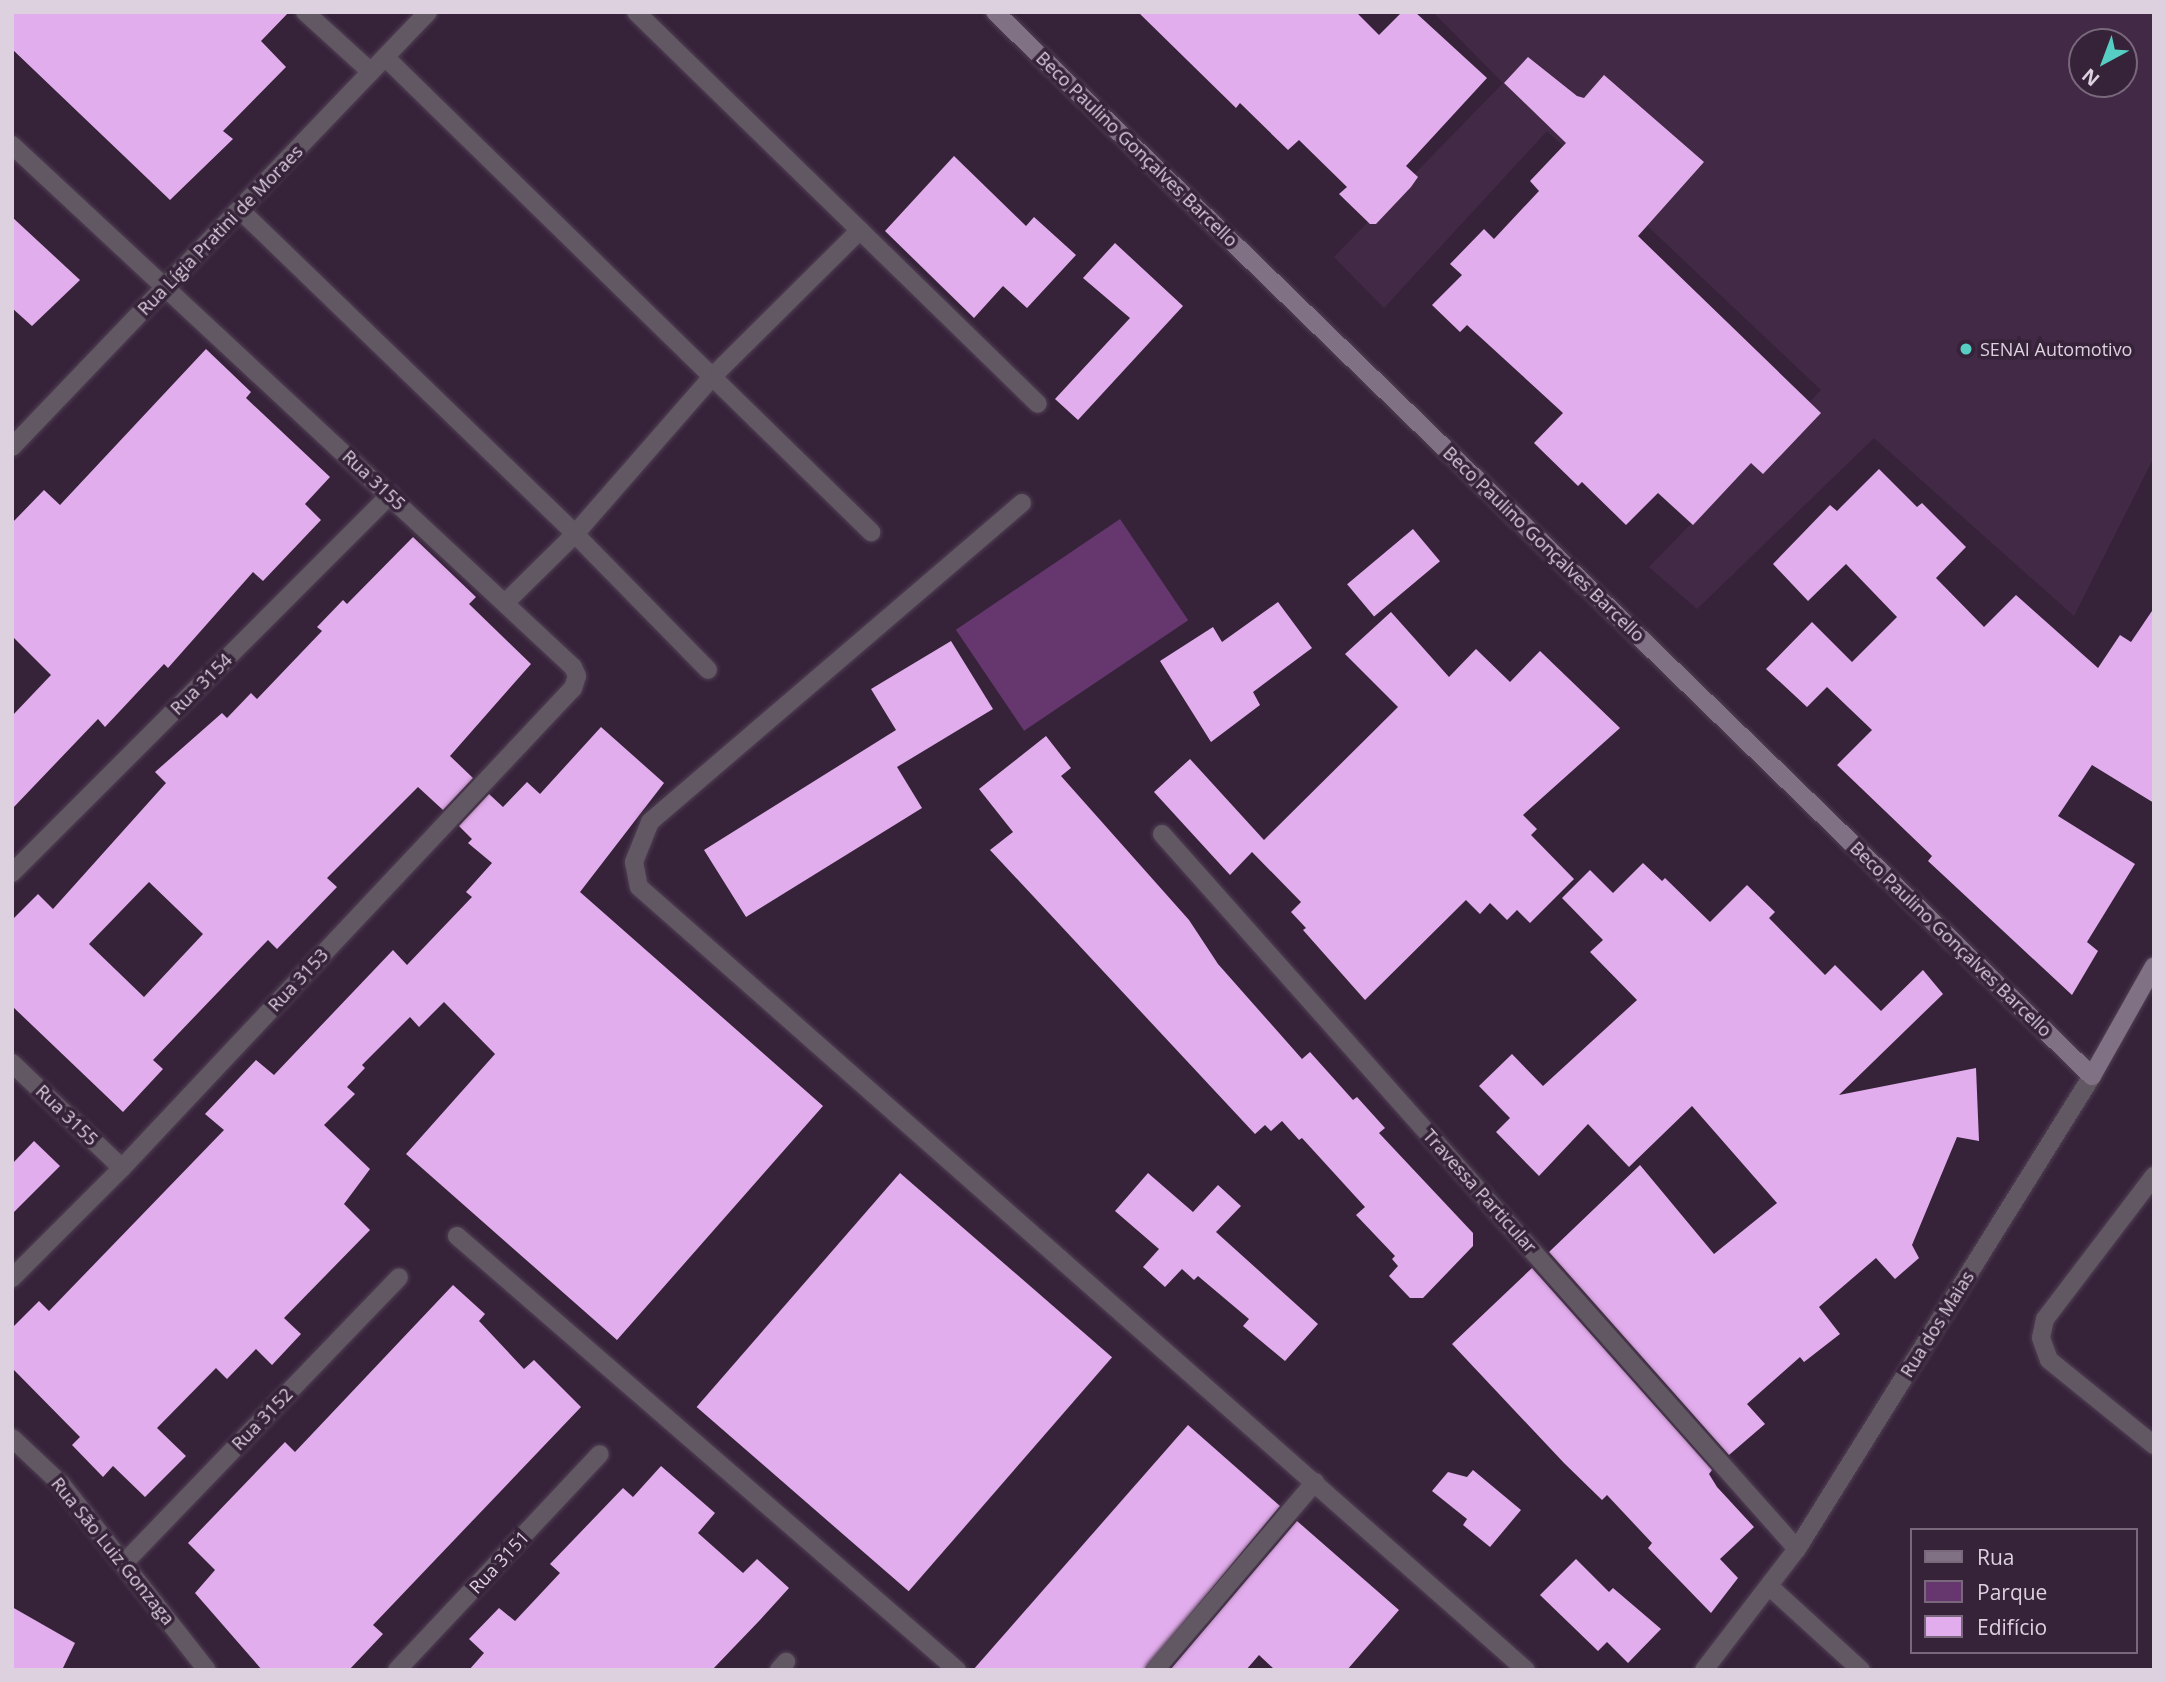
<!DOCTYPE html>
<html>
<head>
<meta charset="utf-8">
<style>
  body { margin:0 }
  #map { position:relative; width:2166px; height:1682px; overflow:hidden; background:#36233a; font-family:"Open Sans",sans-serif }
  div>[style] { position:absolute }
  [style*='--x'] { left:calc(var(--x)*1px); top:calc(var(--y)*1px); width:calc(var(--w)*1px); rotate:calc(var(--a)*1deg) }
  .built>* { inset:0; background:#422a47 }
  .green>* { inset:0; background:#65376e; transform-origin:0 0 }
  .building>* { inset:0; background:#e2adec; transform-origin:0 0 }
  .path>* { height:4.5px; margin-top:-2.25px; transform-origin:0; background:repeating-linear-gradient(90deg,#6a596e 0 3.5px,transparent 0 7px) }
  .roads { filter:drop-shadow(0 0 2px #513f54) drop-shadow(0 0 2px #513f54) }
  .service>* { height:18px; margin:-9px; padding:0 9px; transform-origin:9px; border-radius:9px; background:#625864 }
  .minor>* { height:18px; margin:-9px; padding:0 9px; transform-origin:9px; border-radius:9px; background:#625864 }
  .tertiary>* { height:18px; margin:-9px; padding:0 9px; transform-origin:9px; border-radius:9px; background:#625864 }
  .secondary>* { height:18px; margin:-9px; padding:0 9px; transform-origin:9px; border-radius:9px; background:#817184 }
  .dots>* { width:19px; height:19px; translate:-50% -50%; box-sizing:border-box; border:4px solid #36233a; border-radius:50% }
  span { translate:-50% -50%; white-space:nowrap; text-align:center; line-height:1.15; -webkit-text-stroke:7px #36233a; paint-order:stroke }
  .street-label { font-size:18px; color:#ddd0df }
  .poi-label { font-size:18px; color:#ddd0df }
  .left { translate:0 -50%; text-align:left }
  .frame { position:absolute; inset:0; border:14px solid #ddd0df; pointer-events:none }
  .legend { position:absolute; left:1910px; top:1528px; width:228px; height:126px; box-sizing:border-box; background:#36233a; border:2px solid #79687c; margin:0; padding:9px 12px; list-style:none; font-size:21px; color:#ddd0df }
  .legend li { display:flex; align-items:center; gap:14px; height:35px }
  .legend b { width:35px; border:2px solid #79687c }
  .north { position:absolute; left:2068px; top:28px; width:70px; height:70px; box-sizing:border-box; background:#36233a; border:2px solid #79687c; border-radius:50%; rotate:221deg; font-size:19px; font-weight:700; line-height:28px; text-align:center; color:#ddd0df }
  .north::after { content:''; display:block; margin:auto; width:24px; height:32px; background:#56cec3; clip-path:polygon(50% 0,100% 100%,50% 72%,0 100%) }
</style>
</head>
<body>
<div id="map">
  <div class="built">
    <div style="clip-path:polygon(evenodd,1433px 12px,2154px 12px,2154px 457px,2074px 616px,1874px 438px,1697px 609px,1649px 567px,1821px 390px,1547px 131px,1384px 308px,1334px 257px,1503px 83px,1433px 12px,2082px 42px,2124px 42px,2124px 84px,2082px 84px,2082px 42px)"></div>
  </div>
  <div class="green">
    <div style="left:1120px;top:519px;width:122px;height:198px;rotate:56deg"></div>
  </div>
  <div class="building">
    <div style="clip-path:polygon(12px 12px,289px 12px,261px 41px,286px 67px,223px 131px,233px 139px,170px 200px,12px 49px)"></div>
    <div style="clip-path:polygon(1138px 12px,1356px 12px,1379px 35px,1402px 12px,1415px 12px,1487px 78px,1406px 166px,1418px 177px,1411px 187px,1376px 224px,1370px 224px,1339px 194px,1347px 187px,1299px 140px,1288px 150px,1240px 103px,1236px 108px)"></div>
    <div style="clip-path:polygon(1528px 57px,1577px 96px,1584px 98px,1604px 75px,1704px 162px,1638px 236px,1821px 413px,1763px 474px,1751px 463px,1693px 525px,1658px 493px,1626px 525px,1582px 482px,1578px 486px,1534px 443px,1563px 413px,1467px 325px,1460px 332px,1432px 305px,1462px 275px,1450px 264px,1484px 229px,1494px 239px,1539px 191px,1530px 181px,1566px 143px,1504px 83px)"></div>
    <div style="clip-path:polygon(954px 156px,1026px 226px,1034px 217px,1076px 255px,1027px 308px,1003px 286px,974px 318px,885px 231px)"></div>
    <div style="clip-path:polygon(12px 217px,80px 280px,32px 326px,12px 308px)"></div>
    <div style="clip-path:polygon(1115px 243px,1183px 306px,1078px 420px,1055px 399px,1130px 318px,1083px 278px)"></div>
    <div style="clip-path:polygon(206px 349px,251px 392px,246px 398px,330px 477px,305px 504px,321px 520px,263px 581px,253px 572px,168px 668px,164px 664px,105px 727px,98px 719px,12px 809px,12px 716px,51px 675px,12px 636px,12px 523px,44px 490px,60px 505px)"></div>
    <div style="clip-path:polygon(1879px 469px,1917px 507px,1922px 503px,1966px 547px,1936px 578px,1984px 627px,2016px 595px,2098px 668px,2120px 635px,2131px 642px,2154px 608px,2154px 803px,2092px 765px,2058px 816px,2135px 864px,2087px 942px,2098px 951px,2072px 995px,1928px 861px,1932px 856px,1837px 765px,1872px 730px,1827px 687px,1807px 707px,1766px 669px,1812px 622px,1852px 662px,1897px 617px,1846px 564px,1808px 601px,1773px 564px,1830px 505px,1837px 511px)"></div>
    <div style="left:1413px;top:529px;width:42px;height:86px;rotate:50deg"></div>
    <div style="clip-path:polygon(evenodd,413px 537px,476px 597px,469px 604px,531px 664px,450px 756px,473px 778px,443px 810px,418px 787px,327px 878px,337px 887px,277px 949px,268px 940px,153px 1060px,163px 1069px,123px 1112px,12px 1006px,12px 920px,38px 894px,53px 909px,166px 783px,155px 772px,222px 713px,227px 718px,251px 693px,257px 699px,322px 631px,317px 627px,343px 600px,347px 604px,413px 537px,149px 882px,203px 934px,144px 997px,89px 944px,149px 882px)"></div>
    <div style="clip-path:polygon(1278px 602px,1312px 648px,1253px 692px,1260px 705px,1211px 742px,1160px 661px,1213px 627px,1222px 642px)"></div>
    <div style="clip-path:polygon(1391px 612px,1449px 677px,1476px 649px,1510px 682px,1540px 651px,1620px 728px,1523px 815px,1537px 829px,1531px 835px,1574px 879px,1530px 923px,1517px 910px,1507px 920px,1490px 903px,1480px 914px,1466px 900px,1365px 1000px,1303px 930px,1306px 928px,1291px 912px,1301px 902px,1252px 852px,1230px 875px,1154px 792px,1190px 759px,1264px 840px,1398px 707px,1345px 654px)"></div>
    <div style="clip-path:polygon(951px 641px,993px 709px,897px 767px,922px 808px,746px 917px,704px 850px,896px 730px,871px 689px)"></div>
    <div style="clip-path:polygon(601px 727px,664px 783px,580px 892px,823px 1106px,617px 1340px,406px 1154px,495px 1054px,444px 1002px,419px 1027px,410px 1017px,362px 1065px,365px 1068px,347px 1087px,355px 1094px,324px 1125px,370px 1169px,344px 1204px,370px 1230px,284px 1318px,301px 1334px,272px 1365px,256px 1349px,227px 1379px,216px 1368px,157px 1428px,186px 1456px,145px 1497px,113px 1466px,103px 1477px,72px 1445px,80px 1437px,12px 1368px,12px 1328px,39px 1301px,49px 1311px,224px 1130px,205px 1114px,256px 1060px,274px 1075px,393px 950px,407px 965px,472px 897px,466px 892px,492px 863px,468px 843px,472px 839px,459px 826px,489px 794px,503px 807px,527px 782px,540px 794px)"></div>
    <div style="clip-path:polygon(1046px 736px,1071px 768px,1061px 776px,1189px 920px,1218px 964px,1302px 1059px,1310px 1052px,1353px 1100px,1357px 1097px,1385px 1128px,1379px 1133px,1473px 1233px,1473px 1246px,1423px 1298px,1410px 1298px,1389px 1276px,1398px 1266px,1392px 1259px,1395px 1256px,1356px 1215px,1365px 1207px,1302px 1138px,1299px 1140px,1282px 1121px,1271px 1131px,1265px 1125px,1255px 1134px,990px 850px,1013px 832px,979px 789px)"></div>
    <div style="clip-path:polygon(1643px 863px,1662px 881px,1665px 878px,1710px 922px,1747px 885px,1775px 912px,1769px 918px,1825px 975px,1835px 965px,1881px 1011px,1923px 970px,1943px 994px,1839px 1095px,1976px 1068px,1979px 1141px,1957px 1137px,1912px 1245px,1919px 1258px,1895px 1279px,1876px 1258px,1819px 1307px,1840px 1334px,1804px 1362px,1800px 1357px,1747px 1404px,1765px 1424px,1729px 1455px,1549px 1252px,1640px 1165px,1714px 1254px,1777px 1203px,1692px 1106px,1629px 1167px,1588px 1124px,1539px 1176px,1496px 1132px,1510px 1118px,1479px 1086px,1512px 1054px,1543px 1086px,1637px 1000px,1590px 952px,1603px 940px,1562px 898px,1590px 870px,1613px 893px)"></div>
    <div style="clip-path:polygon(34px 1141px,60px 1166px,12px 1214px,12px 1164px)"></div>
    <div style="left:900px;top:1173px;width:281px;height:310px;rotate:41deg"></div>
    <div style="clip-path:polygon(1148px 1173px,1193px 1212px,1218px 1185px,1241px 1206px,1216px 1232px,1318px 1324px,1285px 1361px,1243px 1326px,1249px 1319px,1198px 1276px,1194px 1280px,1182px 1269px,1165px 1287px,1143px 1267px,1159px 1249px,1115px 1211px)"></div>
    <div style="clip-path:polygon(1532px 1268px,1712px 1470px,1709px 1474px,1717px 1487px,1754px 1527px,1720px 1559px,1738px 1578px,1711px 1613px,1648px 1548px,1652px 1543px,1607px 1495px,1602px 1500px,1564px 1463px,1452px 1344px)"></div>
    <div style="clip-path:polygon(453px 1285px,485px 1314px,479px 1321px,524px 1369px,534px 1360px,581px 1407px,373px 1625px,383px 1634px,349px 1670px,262px 1670px,195px 1593px,215px 1570px,188px 1543px,285px 1442px,295px 1452px)"></div>
    <div style="clip-path:polygon(1188px 1425px,1280px 1506px,1144px 1670px,973px 1670px)"></div>
    <div style="clip-path:polygon(661px 1466px,715px 1513px,698px 1533px,743px 1573px,757px 1559px,789px 1588px,760px 1620px,712px 1670px,469px 1670px,484px 1653px,469px 1639px,499px 1608px,515px 1621px,560px 1573px,550px 1564px,623px 1488px,633px 1497px)"></div>
    <div style="clip-path:polygon(1473px 1470px,1521px 1510px,1490px 1547px,1463px 1525px,1467px 1519px,1432px 1491px,1448px 1472px,1467px 1477px)"></div>
    <div style="clip-path:polygon(1297px 1521px,1399px 1610px,1347px 1670px,1275px 1670px,1259px 1655px,1246px 1670px,1170px 1670px)"></div>
    <div style="clip-path:polygon(1576px 1559px,1609px 1592px,1613px 1588px,1661px 1629px,1628px 1663px,1607px 1642px,1598px 1651px,1540px 1595px)"></div>
    <div style="clip-path:polygon(12px 1607px,75px 1643px,62px 1670px,12px 1670px)"></div>
  </div>
  <div class="path">
    <div style="--x:2112;--y:12;--w:4;--a:0"></div>
  </div>
  <div class="roads">
    <div class="service">
      <div style="--x:2154;--y:1176;--w:180;--a:127.3"></div>
      <div style="--x:2045;--y:1319;--w:19;--a:102"></div>
      <div style="--x:2041;--y:1338;--w:23;--a:70"></div>
      <div style="--x:2049;--y:1360;--w:135;--a:39"></div>
    </div>
    <div class="minor">
      <div style="--x:305;--y:12;--w:89;--a:42.3"></div>
      <div style="--x:636;--y:12;--w:561;--a:44.28"></div>
      <div style="--x:385;--y:57;--w:680;--a:44.34"></div>
      <div style="--x:12;--y:145;--w:766;--a:42.94"></div>
      <div style="--x:573;--y:667;--w:10;--a:66"></div>
      <div style="--x:577;--y:676;--w:13;--a:108"></div>
      <div style="--x:573;--y:688;--w:659;--a:133.22"></div>
      <div style="--x:122;--y:1168;--w:156;--a:135"></div>
      <div style="--x:240;--y:210;--w:466;--a:44"></div>
      <div style="--x:575;--y:534;--w:190;--a:45.6"></div>
      <div style="--x:1022;--y:503;--w:490;--a:139.4"></div>
      <div style="--x:650;--y:822;--w:43;--a:111.8"></div>
      <div style="--x:634;--y:862;--w:25;--a:79"></div>
      <div style="--x:639;--y:887;--w:1183;--a:41.44"></div>
      <div style="--x:505;--y:603;--w:98;--a:-44.6"></div>
      <div style="--x:575;--y:534;--w:210;--a:-48.9"></div>
      <div style="--x:713;--y:376;--w:207;--a:-44.8"></div>
      <div style="--x:1162;--y:834;--w:956;--a:48.39"></div>
      <div style="--x:12;--y:873;--w:535;--a:-45"></div>
      <div style="--x:12;--y:1063;--w:152;--a:43.7"></div>
      <div style="--x:457;--y:1236;--w:662;--a:40.96"></div>
      <div style="--x:125;--y:1562;--w:395;--a:-46.1"></div>
      <div style="--x:1770;--y:1587;--w:123;--a:42.4"></div>
      <div style="--x:397;--y:1670;--w:296;--a:-46.8"></div>
      <div style="--x:779;--y:1670;--w:11;--a:-49"></div>
      <div style="--x:1155;--y:1670;--w:247;--a:-49.6"></div>
    </div>
    <div class="tertiary">
      <div style="--x:12;--y:447;--w:602;--a:-46.28"></div>
      <div style="--x:12;--y:1438;--w:67;--a:43.2"></div>
      <div style="--x:61;--y:1484;--w:236;--a:51.9"></div>
      <div style="--x:1704;--y:1670;--w:153;--a:-52.5"></div>
      <div style="--x:1797;--y:1549;--w:557;--a:-58.05"></div>
    </div>
    <div class="secondary">
      <div style="--x:995;--y:12;--w:1528;--a:44.13"></div>
      <div style="--x:2092;--y:1076;--w:126;--a:-60.6"></div>
    </div>
  </div>
  <div class="dots">
    <div style="left:1966px;top:349px;background:#56cec3"></div>
  </div>
  <div class="street-label">
    <span style="left:1137px;top:149px;rotate:44deg">Beco Paulino Gonçalves Barcello</span>
    <span style="left:220px;top:230px;rotate:-46deg">Rua Lígia Pratini de Moraes</span>
    <span style="left:374px;top:480px;rotate:43deg">Rua 3155</span>
    <span style="left:1544px;top:544px;rotate:44deg">Beco Paulino Gonçalves Barcello</span>
    <span style="left:201px;top:684px;rotate:-45deg">Rua 3154</span>
    <span style="left:1951px;top:939px;rotate:44deg">Beco Paulino Gonçalves Barcello</span>
    <span style="left:298px;top:980px;rotate:-47deg">Rua 3153</span>
    <span style="left:67px;top:1115px;rotate:44deg">Rua 3155</span>
    <span style="left:1480px;top:1191px;rotate:48deg">Travessa Particular</span>
    <span style="left:1937px;top:1324px;rotate:-58deg">Rua dos Maias</span>
    <span style="left:262px;top:1419px;rotate:-46deg">Rua 3152</span>
    <span style="left:113px;top:1551px;rotate:51deg">Rua São Luiz Gonzaga</span>
    <span style="left:499px;top:1562px;rotate:-47deg">Rua 3151</span>
  </div>
  <div class="poi-label">
    <span class="left" style="left:1980px;top:349px">SENAI Automotivo</span>
  </div>
  <div class="frame"></div>
  <ul class="legend">
  <li><b style="height:9px;background:#817184"></b>Rua</li>
  <li><b style="height:19px;background:#65376e"></b>Parque</li>
  <li><b style="height:19px;background:#e2adec"></b>Edifício</li>
  </ul>
  <div class="north">N</div>
</div>
</body>
</html>
